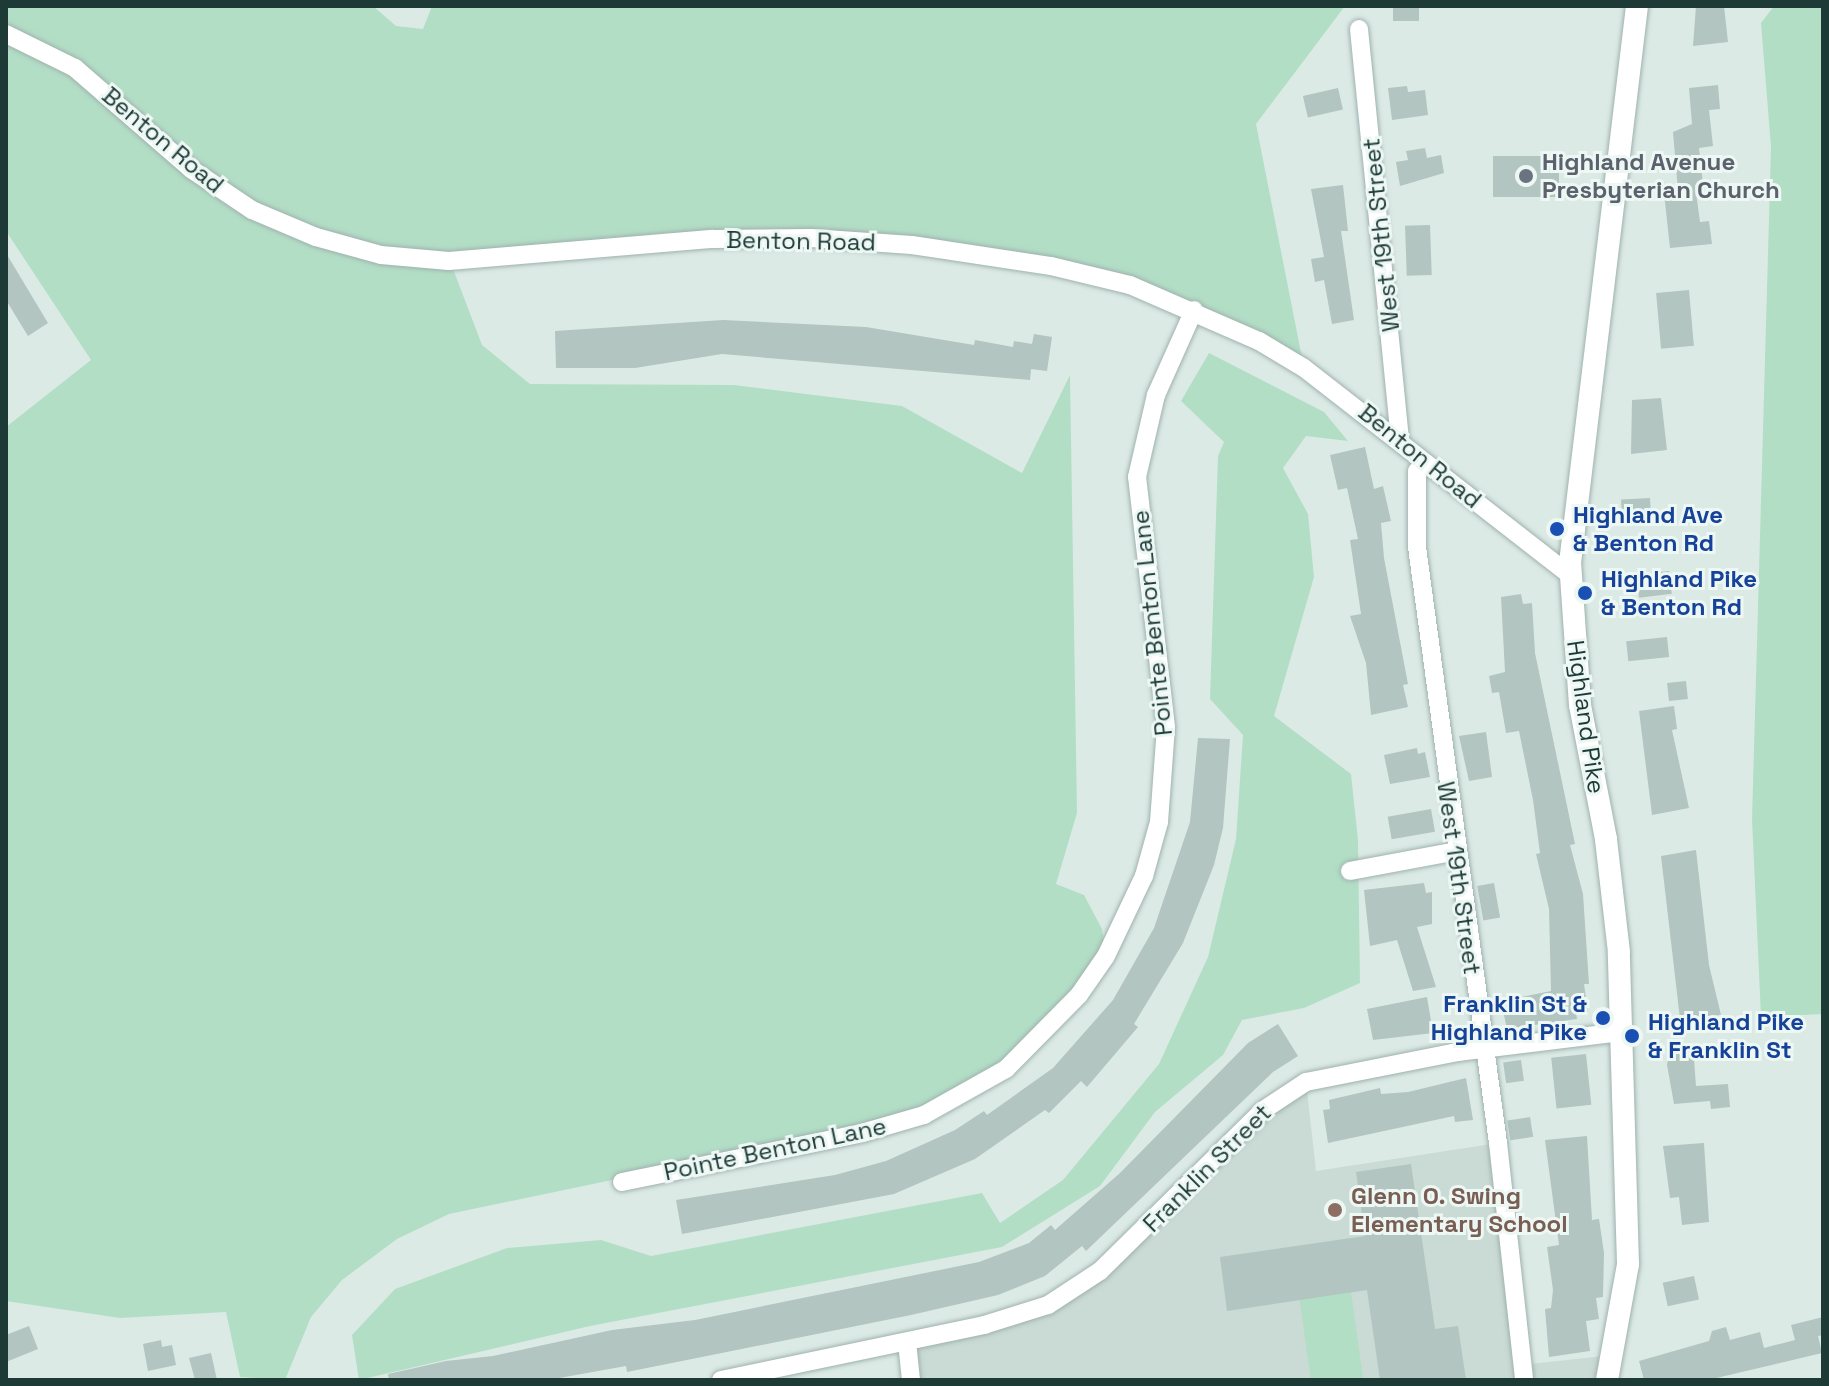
<!DOCTYPE html>
<html>
<head>
<meta charset="utf-8">
<style>
  body { margin:0 }
  #map { position:relative; width:1829px; height:1386px; overflow:hidden; background:#dceae6; font-family:"Space Grotesk",sans-serif }
  div>[style] { position:absolute }
  [style*='--x'] { left:calc(var(--x)*1px); top:calc(var(--y)*1px); width:calc(var(--w)*1px); rotate:calc(var(--a)*1deg) }
  .built>* { inset:0; background:#cadad5 }
  .green>* { inset:0; background:#b3dec6; transform-origin:0 0 }
  .building>* { inset:0; background:#b2c5c0; transform-origin:0 0 }
  .roads { filter:drop-shadow(0 0 2px #9fb2ae) drop-shadow(0 0 2px #9fb2ae) }
  .minor>* { height:18px; margin:-9px; padding:0 9px; transform-origin:9px; border-radius:9px; background:#fff }
  .tertiary>* { height:22px; margin:-11px; padding:0 11px; transform-origin:11px; border-radius:11px; background:#fff }
  .dots>* { width:22px; height:22px; translate:-50% -50%; box-sizing:border-box; border:4px solid #edf7f3; border-radius:50% }
  span { translate:-50% -50%; white-space:nowrap; text-align:center; line-height:1.15; -webkit-text-stroke:6px #edf7f3; paint-order:stroke }
  .street-label { font-size:24px; color:#1d3a37 }
  .worship-label { font-size:24px; color:#5b616d; font-weight:700 }
  .left { translate:0 -50%; text-align:left }
  .transit-label { font-size:24px; color:#164399; font-weight:700 }
  .right { translate:-100% -50%; text-align:right }
  .education-label { font-size:24px; color:#785e54; font-weight:700 }
  .frame { position:absolute; inset:0; border:8px solid #1d3a37; pointer-events:none }
</style>
</head>
<body>
<div id="map">
  <div class="built">
    <div style="clip-path:polygon(1306px 1082px,1316px 1171px,1498px 1143px,1522px 1365px,1612px 1355px,1607px 1380px,911px 1380px,907px 1342px,1048px 1305px)"></div>
  </div>
  <div class="green">
    <div style="clip-path:polygon(6px 6px,373px 6px,396px 26px,423px 29px,432px 6px,1345px 6px,1256px 124px,1304px 368px,1130px 285px,811px 238px,450px 261px,482px 345px,530px 384px,734px 385px,902px 406px,1022px 473px,1070px 375px,1077px 813px,1056px 884px,1084px 895px,1102px 929px,1106px 956px,1038px 1040px,924px 1115px,449px 1214px,397px 1239px,342px 1280px,311px 1317px,285px 1380px,240px 1377px,226px 1312px,120px 1318px,6px 1301px,6px 427px,91px 360px,6px 231px)"></div>
    <div style="clip-path:polygon(1774px 6px,1823px 6px,1823px 1014px,1761px 1017px,1752px 819px,1771px 147px,1761px 23px)"></div>
    <div style="clip-path:polygon(1209px 353px,1324px 412px,1348px 441px,1306px 436px,1283px 468px,1308px 514px,1314px 577px,1274px 716px,1351px 774px,1358px 840px,1360px 983px,1304px 1008px,1242px 1020px,1223px 1055px,1155px 1112px,1100px 1186px,1002px 1247px,590px 1326px,359px 1380px,352px 1335px,395px 1289px,507px 1248px,601px 1240px,651px 1256px,982px 1193px,1000px 1223px,1063px 1180px,1159px 1064px,1208px 957px,1236px 839px,1243px 735px,1210px 699px,1218px 456px,1224px 442px,1181px 401px)"></div>
    <div style="left:1351px;top:1292px;width:89px;height:52px;rotate:82deg"></div>
  </div>
  <div class="building">
    <div style="left:1393px;top:6px;width:26px;height:15px"></div>
    <div style="clip-path:polygon(1696px 6px,1724px 6px,1728px 42px,1693px 46px)"></div>
    <div style="clip-path:polygon(1718px 85px,1720px 109px,1709px 110px,1713px 146px,1699px 148px,1703px 184px,1695px 185px,1700px 222px,1709px 221px,1712px 244px,1670px 248px,1664px 193px,1678px 191px,1673px 132px,1692px 124px,1689px 88px)"></div>
    <div style="clip-path:polygon(1407px 86px,1408px 92px,1425px 90px,1428px 115px,1392px 120px,1388px 88px)"></div>
    <div style="left:1338px;top:88px;width:22px;height:36px;rotate:77deg"></div>
    <div style="clip-path:polygon(1425px 148px,1427px 158px,1441px 155px,1444px 173px,1400px 186px,1396px 162px,1408px 160px,1406px 151px)"></div>
    <div style="left:1493px;top:156px;width:66px;height:41px"></div>
    <div style="clip-path:polygon(1343px 185px,1348px 231px,1341px 231px,1354px 320px,1332px 324px,1324px 280px,1315px 282px,1311px 259px,1324px 257px,1311px 189px)"></div>
    <div style="left:1430px;top:225px;width:50px;height:25px;rotate:88deg"></div>
    <div style="clip-path:polygon(6px 253px,48px 323px,28px 336px,6px 300px)"></div>
    <div style="left:1689px;top:290px;width:56px;height:33px;rotate:85deg"></div>
    <div style="clip-path:polygon(723px 320px,866px 327px,974px 345px,975px 340px,1013px 347px,1014px 341px,1032px 344px,1034px 334px,1052px 337px,1047px 371px,1031px 369px,1030px 380px,722px 354px,635px 368px,556px 368px,555px 331px)"></div>
    <div style="clip-path:polygon(1661px 398px,1667px 450px,1631px 454px,1632px 400px)"></div>
    <div style="clip-path:polygon(1365px 447px,1374px 489px,1383px 486px,1391px 521px,1381px 523px,1384px 558px,1408px 684px,1403px 685px,1408px 707px,1371px 715px,1366px 663px,1350px 616px,1361px 614px,1350px 540px,1358px 539px,1347px 488px,1338px 490px,1330px 455px)"></div>
    <div style="left:1650px;top:498px;width:22px;height:29px;rotate:87deg"></div>
    <div style="left:1669px;top:571px;width:23px;height:33px;rotate:83deg"></div>
    <div style="clip-path:polygon(1521px 594px,1523px 604px,1532px 603px,1535px 653px,1575px 844px,1570px 845px,1583px 894px,1589px 984px,1584px 984px,1588px 1012px,1576px 1013px,1577px 1019px,1507px 1029px,1501px 1001px,1551px 991px,1549px 909px,1536px 854px,1540px 853px,1533px 800px,1519px 731px,1506px 733px,1499px 692px,1492px 693px,1489px 676px,1505px 672px,1501px 597px)"></div>
    <div style="left:1667px;top:637px;width:20px;height:41px;rotate:84deg"></div>
    <div style="left:1686px;top:681px;width:18px;height:19px;rotate:84deg"></div>
    <div style="clip-path:polygon(1674px 706px,1677px 729px,1672px 730px,1689px 808px,1652px 815px,1639px 711px)"></div>
    <div style="clip-path:polygon(1486px 732px,1492px 777px,1469px 781px,1459px 736px)"></div>
    <div style="clip-path:polygon(1198px 738px,1230px 739px,1223px 828px,1214px 865px,1183px 943px,1134px 1024px,1138px 1027px,1087px 1087px,1081px 1081px,1049px 1113px,1045px 1110px,975px 1159px,894px 1194px,682px 1234px,676px 1200px,835px 1175px,886px 1161px,955px 1130px,984px 1111px,987px 1115px,1053px 1068px,1113px 1000px,1154px 928px,1190px 822px)"></div>
    <div style="clip-path:polygon(1417px 748px,1418px 754px,1425px 752px,1430px 777px,1390px 784px,1384px 755px)"></div>
    <div style="left:1431px;top:809px;width:23px;height:44px;rotate:80deg"></div>
    <div style="clip-path:polygon(1696px 850px,1709px 965px,1721px 1015px,1680px 1019px,1661px 856px)"></div>
    <div style="clip-path:polygon(1424px 883px,1426px 893px,1432px 892px,1432px 924px,1417px 927px,1436px 987px,1413px 991px,1397px 940px,1370px 946px,1364px 890px)"></div>
    <div style="left:1494px;top:883px;width:35px;height:17px;rotate:80deg"></div>
    <div style="clip-path:polygon(1427px 997px,1433px 1033px,1373px 1040px,1367px 1009px)"></div>
    <div style="clip-path:polygon(1278px 1024px,1298px 1056px,1273px 1072px,1086px 1251px,1082px 1246px,1045px 1276px,998px 1295px,911px 1315px,627px 1372px,626px 1366px,548px 1380px,389px 1380px,388px 1374px,446px 1361px,493px 1356px,612px 1330px,695px 1320px,979px 1262px,1029px 1243px,1051px 1225px,1055px 1230px,1120px 1173px,1248px 1043px)"></div>
    <div style="clip-path:polygon(1693px 1046px,1696px 1086px,1728px 1084px,1730px 1107px,1711px 1109px,1710px 1101px,1674px 1104px,1667px 1065px,1670px 1047px)"></div>
    <div style="left:1586px;top:1054px;width:51px;height:35px;rotate:84deg"></div>
    <div style="left:1521px;top:1060px;width:21px;height:18px;rotate:82deg"></div>
    <div style="clip-path:polygon(1466px 1078px,1473px 1120px,1455px 1122px,1454px 1116px,1328px 1143px,1323px 1110px,1330px 1109px,1329px 1100px,1380px 1088px,1381px 1094px,1408px 1092px)"></div>
    <div style="left:1530px;top:1117px;width:20px;height:23px;rotate:81deg"></div>
    <div style="clip-path:polygon(1587px 1136px,1592px 1220px,1599px 1219px,1604px 1253px,1603px 1297px,1596px 1298px,1599px 1319px,1586px 1321px,1590px 1351px,1549px 1357px,1545px 1309px,1551px 1308px,1553px 1290px,1547px 1247px,1559px 1245px,1545px 1140px)"></div>
    <div style="clip-path:polygon(1704px 1143px,1709px 1222px,1682px 1225px,1679px 1197px,1670px 1198px,1663px 1146px)"></div>
    <div style="clip-path:polygon(1411px 1164px,1435px 1329px,1458px 1326px,1466px 1380px,1380px 1380px,1367px 1290px,1227px 1311px,1220px 1257px,1365px 1236px,1356px 1172px)"></div>
    <div style="left:1694px;top:1276px;width:24px;height:32px;rotate:78deg"></div>
    <div style="clip-path:polygon(1823px 1317px,1823px 1335px,1818px 1336px,1822px 1353px,1708px 1380px,1644px 1380px,1639px 1361px,1709px 1341px,1712px 1331px,1726px 1327px,1730px 1340px,1760px 1332px,1764px 1348px,1795px 1340px,1791px 1325px)"></div>
    <div style="clip-path:polygon(29px 1326px,38px 1349px,6px 1362px,6px 1335px)"></div>
    <div style="clip-path:polygon(161px 1340px,162px 1347px,172px 1345px,176px 1365px,148px 1371px,143px 1344px)"></div>
    <div style="clip-path:polygon(211px 1353px,217px 1380px,195px 1380px,189px 1358px)"></div>
  </div>
  <div class="roads">
    <div class="minor">
      <div style="--x:1359;--y:29;--w:414;--a:84.3"></div>
      <div style="--x:6;--y:34;--w:77;--a:26.2"></div>
      <div style="--x:75;--y:68;--w:154;--a:41"></div>
      <div style="--x:191;--y:169;--w:73;--a:33.9"></div>
      <div style="--x:252;--y:210;--w:69;--a:22.9"></div>
      <div style="--x:316;--y:237;--w:67;--a:15.5"></div>
      <div style="--x:381;--y:255;--w:68;--a:5"></div>
      <div style="--x:449;--y:261;--w:265;--a:-4.8"></div>
      <div style="--x:713;--y:239;--w:98;--a:-0.6"></div>
      <div style="--x:811;--y:238;--w:101;--a:4"></div>
      <div style="--x:912;--y:245;--w:141;--a:8.6"></div>
      <div style="--x:1051;--y:266;--w:81;--a:13.5"></div>
      <div style="--x:1130;--y:285;--w:141;--a:23.5"></div>
      <div style="--x:1259;--y:341;--w:52;--a:31"></div>
      <div style="--x:1304;--y:368;--w:337;--a:37.9"></div>
      <div style="--x:1417;--y:471;--w:76;--a:90"></div>
      <div style="--x:1417;--y:547;--w:601;--a:82.26"></div>
      <div style="--x:1498;--y:1143;--w:238;--a:83.7"></div>
      <div style="--x:1350;--y:871;--w:109;--a:-10.6"></div>
      <div style="--x:622;--y:1182;--w:245;--a:-11.5"></div>
      <div style="--x:862;--y:1133;--w:65;--a:-16.2"></div>
      <div style="--x:924;--y:1115;--w:94;--a:-29.3"></div>
      <div style="--x:1006;--y:1069;--w:104;--a:-45.4"></div>
      <div style="--x:1079;--y:995;--w:47;--a:-55.3"></div>
      <div style="--x:1106;--y:956;--w:89;--a:-64.6"></div>
      <div style="--x:1144;--y:876;--w:56;--a:-74.5"></div>
      <div style="--x:1159;--y:822;--w:95;--a:-85.8"></div>
      <div style="--x:1166;--y:727;--w:252;--a:-96.6"></div>
      <div style="--x:1137;--y:477;--w:84;--a:-77"></div>
      <div style="--x:1156;--y:395;--w:93;--a:-65.9"></div>
      <div style="--x:907;--y:1342;--w:38;--a:84"></div>
      <div style="--x:721;--y:1380;--w:269;--a:-11.8"></div>
      <div style="--x:984;--y:1325;--w:67;--a:-17.4"></div>
      <div style="--x:1048;--y:1305;--w:62;--a:-33.2"></div>
      <div style="--x:1100;--y:1271;--w:228;--a:-44.6"></div>
      <div style="--x:1262;--y:1111;--w:53;--a:-33.4"></div>
      <div style="--x:1306;--y:1082;--w:155;--a:-11.2"></div>
      <div style="--x:1458;--y:1052;--w:165;--a:-7"></div>
    </div>
    <div class="tertiary">
      <div style="--x:1607;--y:1380;--w:118;--a:-79.7"></div>
      <div style="--x:1628;--y:1264;--w:312;--a:-91.7"></div>
      <div style="--x:1619;--y:952;--w:114;--a:-96.6"></div>
      <div style="--x:1606;--y:839;--w:136;--a:-101"></div>
      <div style="--x:1580;--y:705;--w:142;--a:-94"></div>
      <div style="--x:1570;--y:563;--w:561;--a:-83.14"></div>
    </div>
  </div>
  <div class="dots">
    <div style="left:1526px;top:176px;background:#6b7280"></div>
    <div style="left:1557px;top:529px;background:#1a4fb4"></div>
    <div style="left:1585px;top:593px;background:#1a4fb4"></div>
    <div style="left:1603px;top:1018px;background:#1a4fb4"></div>
    <div style="left:1632px;top:1036px;background:#1a4fb4"></div>
    <div style="left:1335px;top:1210px;background:#8d6e63"></div>
  </div>
  <div class="street-label">
    <span style="left:163px;top:140px;rotate:40deg">Benton Road</span>
    <span style="left:1381px;top:235px;rotate:-96deg">West 19th Street</span>
    <span style="left:801px;top:241px;rotate:1deg">Benton Road</span>
    <span style="left:1420px;top:456px;rotate:39deg">Benton Road</span>
    <span style="left:1152px;top:623px;rotate:-96deg">Pointe Benton Lane</span>
    <span style="left:1586px;top:717px;rotate:82deg">Highland Pike</span>
    <span style="left:1459px;top:878px;rotate:82deg">West 19th Street</span>
    <span style="left:775px;top:1149px;rotate:-12deg">Pointe Benton Lane</span>
    <span style="left:1207px;top:1168px;rotate:-45deg">Franklin Street</span>
  </div>
  <div class="worship-label">
    <span class="left" style="left:1542px;top:176px">Highland Avenue<br>Presbyterian Church</span>
  </div>
  <div class="transit-label">
    <span class="left" style="left:1573px;top:529px">Highland Ave<br>&amp; Benton Rd</span>
    <span class="left" style="left:1601px;top:593px">Highland Pike<br>&amp; Benton Rd</span>
    <span class="right" style="left:1587px;top:1018px">Franklin St &amp;<br>Highland Pike</span>
    <span class="left" style="left:1648px;top:1036px">Highland Pike<br>&amp; Franklin St</span>
  </div>
  <div class="education-label">
    <span class="left" style="left:1351px;top:1210px">Glenn O. Swing<br>Elementary School</span>
  </div>
  <div class="frame"></div>
</div>
</body>
</html>
